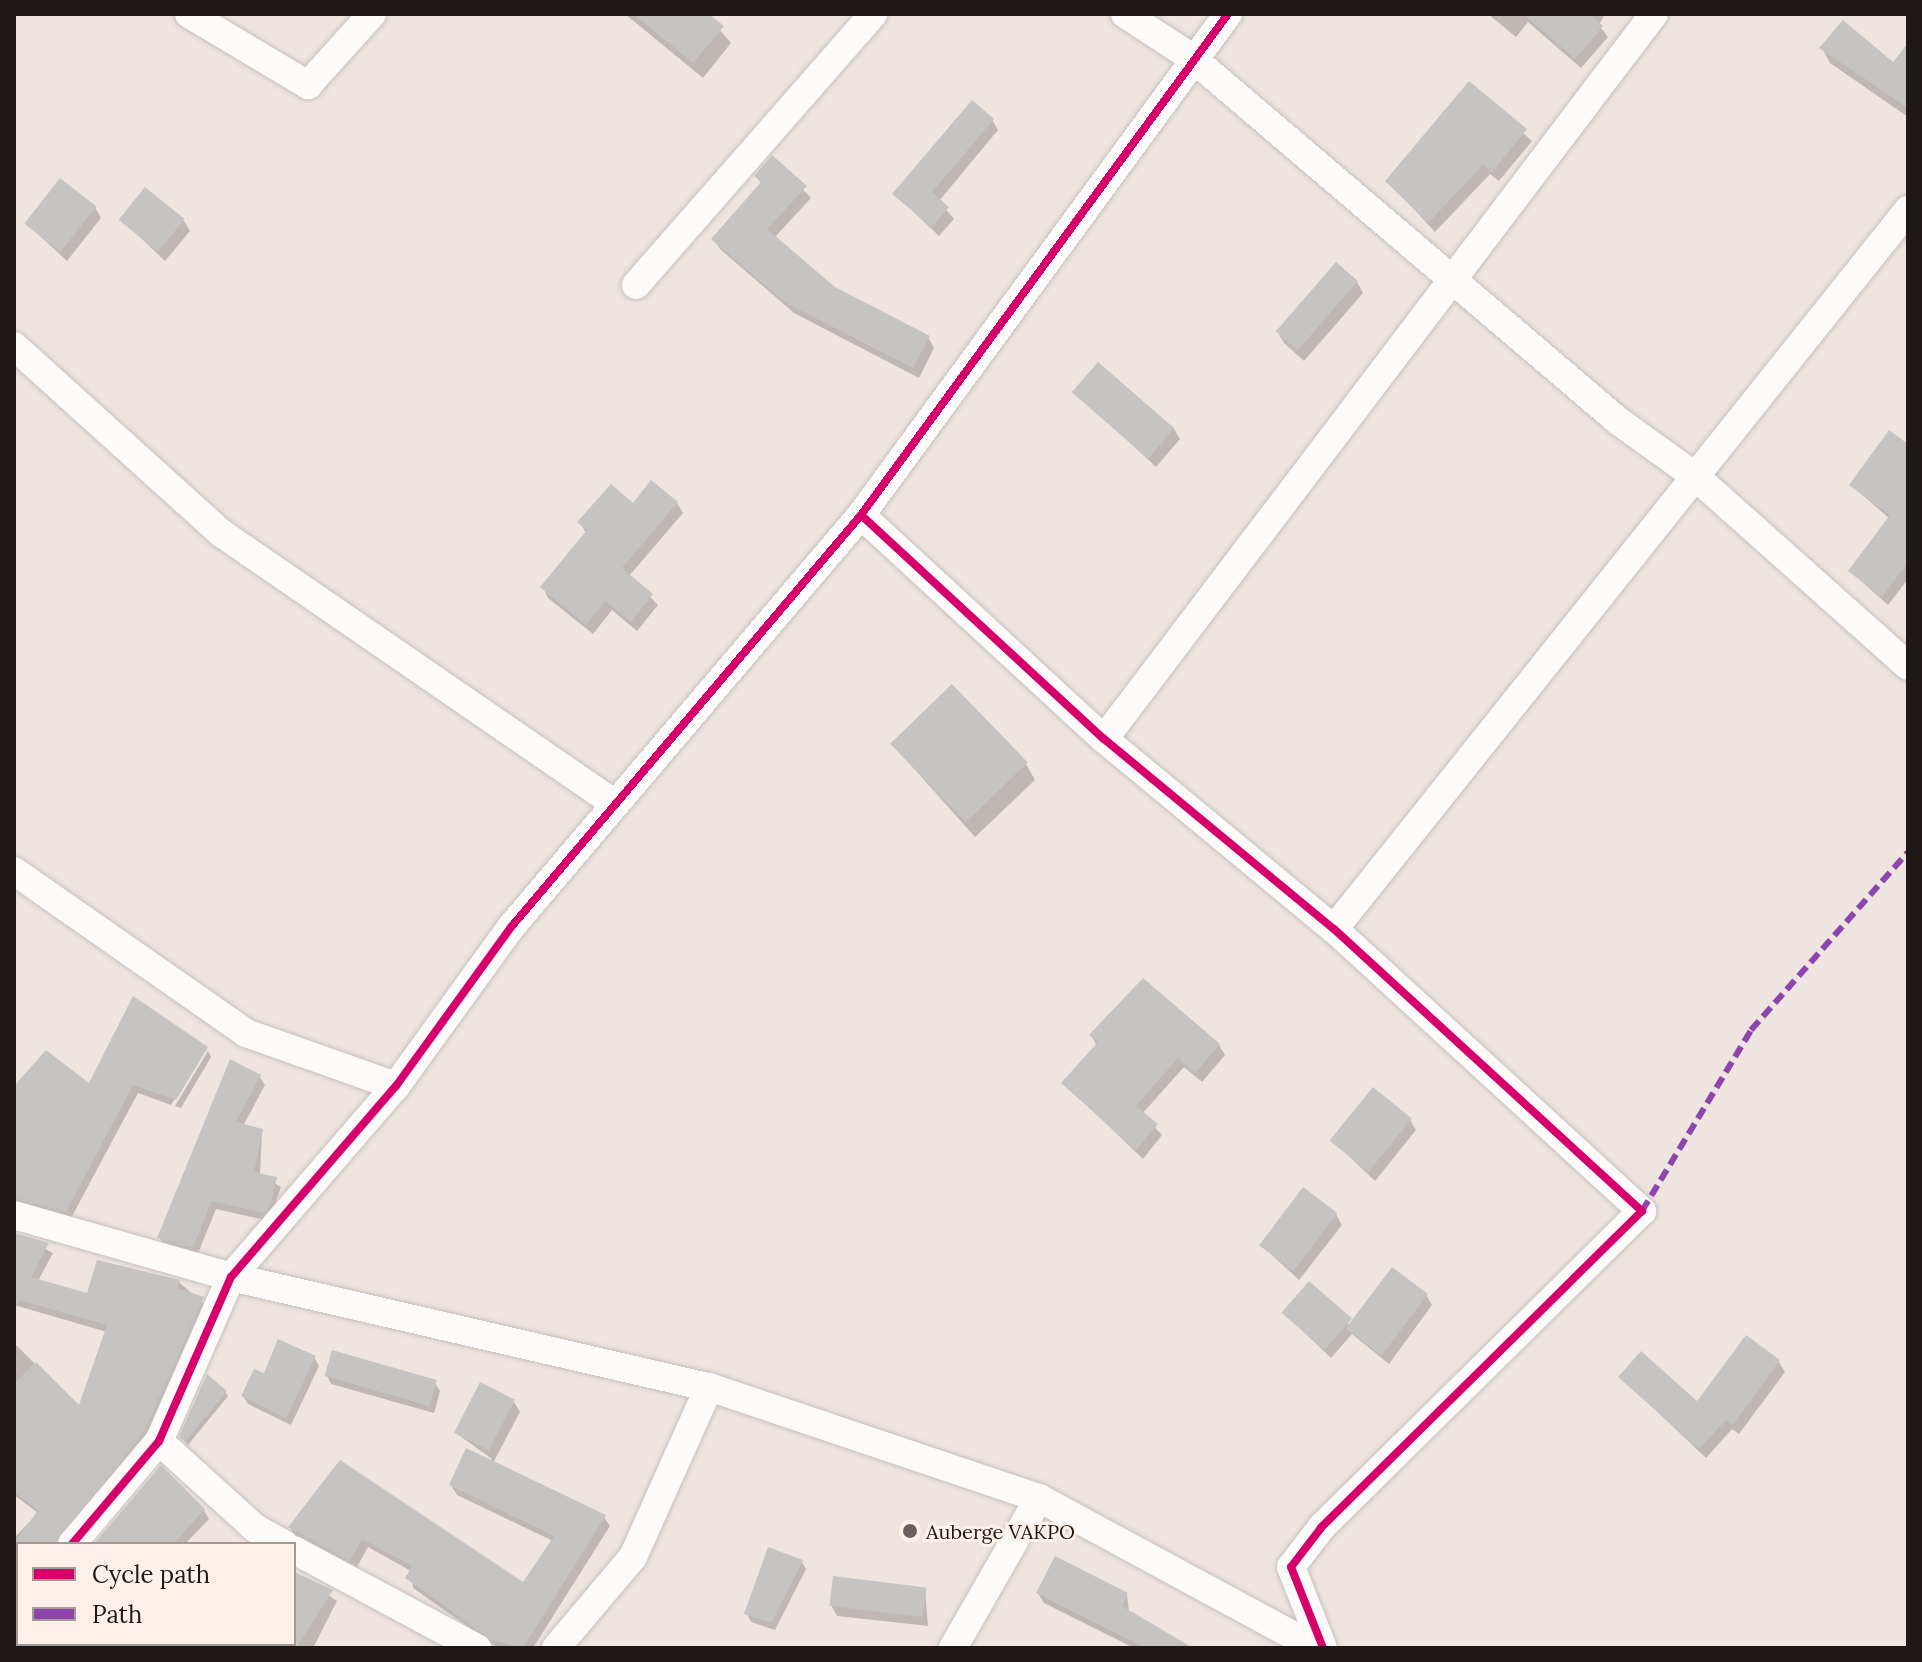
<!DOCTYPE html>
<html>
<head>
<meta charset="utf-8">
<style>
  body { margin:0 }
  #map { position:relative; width:1922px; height:1662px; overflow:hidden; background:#eee5e1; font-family:Lora,serif }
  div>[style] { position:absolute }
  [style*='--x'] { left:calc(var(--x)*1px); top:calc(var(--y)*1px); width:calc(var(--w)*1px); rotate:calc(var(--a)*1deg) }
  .shadow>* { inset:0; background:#0003 }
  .building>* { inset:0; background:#c5c4c3; transform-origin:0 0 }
  .roads { filter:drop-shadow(0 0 2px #c7c0bd) drop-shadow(0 0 2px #c7c0bd) }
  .street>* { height:28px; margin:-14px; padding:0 14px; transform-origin:14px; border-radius:14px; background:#fcfbfa }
  .quiet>* { height:6px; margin-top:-3px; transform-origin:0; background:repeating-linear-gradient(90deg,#8e44ad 0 12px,transparent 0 18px) }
  .cycleway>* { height:8px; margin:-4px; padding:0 4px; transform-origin:4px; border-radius:4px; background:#d6006c }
  .dots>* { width:22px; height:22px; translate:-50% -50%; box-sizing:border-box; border:4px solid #fdf0eb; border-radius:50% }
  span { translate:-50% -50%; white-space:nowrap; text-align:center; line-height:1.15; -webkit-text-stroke:6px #fdf0eb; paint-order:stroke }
  .poi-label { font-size:20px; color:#1e1917 }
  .left { translate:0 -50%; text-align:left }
  .frame { position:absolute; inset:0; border:16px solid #1e1917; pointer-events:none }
  .legend { position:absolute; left:16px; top:1542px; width:280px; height:104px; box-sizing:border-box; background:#fdf0eb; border:2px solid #a49a96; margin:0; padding:10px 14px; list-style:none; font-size:24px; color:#1e1917 }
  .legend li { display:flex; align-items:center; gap:16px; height:40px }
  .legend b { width:40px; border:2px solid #a49a96 }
</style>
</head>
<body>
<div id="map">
  <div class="shadow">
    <div style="clip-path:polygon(625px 14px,706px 14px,731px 43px,703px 78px)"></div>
    <div style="clip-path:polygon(1488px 14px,1605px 14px,1599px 25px,1608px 37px,1581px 68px,1528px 22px,1516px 37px)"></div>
    <div style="clip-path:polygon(1908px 46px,1908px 117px,1830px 63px,1822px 48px,1893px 65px)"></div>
    <div style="clip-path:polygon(1469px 84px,1532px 141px,1499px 181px,1490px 174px,1435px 232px,1388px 181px)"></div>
    <div style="clip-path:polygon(992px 120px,998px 130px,939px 201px,954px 219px,939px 236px,895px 194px)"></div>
    <div style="clip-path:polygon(773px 158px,811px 198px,774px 238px,834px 289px,928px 337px,934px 348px,919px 378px,794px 313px,720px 249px,714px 239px,761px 184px,757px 176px)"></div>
    <div style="clip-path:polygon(95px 207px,101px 218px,67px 261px,27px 224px)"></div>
    <div style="clip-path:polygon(121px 219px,184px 221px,190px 231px,165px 261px)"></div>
    <div style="clip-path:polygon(1357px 282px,1363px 293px,1304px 361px,1284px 343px,1278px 333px)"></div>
    <div style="clip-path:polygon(1075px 392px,1174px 429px,1180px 439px,1156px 467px)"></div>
    <div style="clip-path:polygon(1908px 447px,1908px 579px,1888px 605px,1850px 571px,1890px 519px,1851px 485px)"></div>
    <div style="clip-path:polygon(677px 503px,683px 513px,629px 576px,658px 605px,637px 631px,612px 610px,593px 634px,548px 598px,543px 587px,586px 533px,580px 523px)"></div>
    <div style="clip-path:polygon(892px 744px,1026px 764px,1035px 780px,975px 837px)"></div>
    <div style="clip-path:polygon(1091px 1035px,1219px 1045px,1225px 1055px,1202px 1082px,1184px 1067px,1142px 1114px,1162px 1135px,1143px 1159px,1064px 1083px,1097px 1046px)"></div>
    <div style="clip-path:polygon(206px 1048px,171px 1105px,138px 1093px,70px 1220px,14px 1208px,14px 1089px,89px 1086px)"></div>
    <div style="clip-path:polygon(208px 1051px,211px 1057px,181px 1108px,175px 1106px)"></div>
    <div style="clip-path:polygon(259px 1076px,265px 1085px,243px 1126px,262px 1131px,260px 1175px,281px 1187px,269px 1221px,216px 1209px,197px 1256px,165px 1247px,160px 1238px)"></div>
    <div style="clip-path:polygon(1410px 1120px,1416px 1130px,1375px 1181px,1332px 1140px)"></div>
    <div style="clip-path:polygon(1336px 1214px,1342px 1225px,1299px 1280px,1261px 1245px)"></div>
    <div style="clip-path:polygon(14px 1233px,53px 1253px,38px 1281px,88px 1296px,179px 1282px,207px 1307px,149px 1441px,65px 1544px,18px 1544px,14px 1604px,14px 1538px,38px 1513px,14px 1495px,14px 1343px,80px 1409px,107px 1332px,14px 1305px)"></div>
    <div style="clip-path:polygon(1426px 1295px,1432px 1305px,1389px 1364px,1352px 1334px,1331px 1358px,1283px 1312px,1353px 1325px)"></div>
    <div style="clip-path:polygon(314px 1357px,319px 1366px,291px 1425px,248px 1404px,243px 1396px,265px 1376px)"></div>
    <div style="clip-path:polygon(1779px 1362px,1785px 1372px,1739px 1434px,1732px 1429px,1706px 1458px,1621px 1377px,1698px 1404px)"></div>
    <div style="clip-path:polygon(327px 1375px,435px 1383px,440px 1391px,434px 1413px,331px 1384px)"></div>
    <div style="clip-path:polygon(225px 1392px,228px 1396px,188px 1445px,184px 1441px)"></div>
    <div style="clip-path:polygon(514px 1402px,520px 1412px,493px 1463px,604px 1517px,610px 1526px,533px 1648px,498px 1648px,413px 1588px,411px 1571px,368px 1547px,356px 1569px,295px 1536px,290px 1527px,341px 1463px,524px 1585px,553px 1541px,457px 1495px,451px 1485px,492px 1459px,456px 1433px)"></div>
    <div style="clip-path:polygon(204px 1510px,209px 1519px,185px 1544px,97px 1544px)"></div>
    <div style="clip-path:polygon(802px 1562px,806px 1569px,775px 1630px,751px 1622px,747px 1614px)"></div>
    <div style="clip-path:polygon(294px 1571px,337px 1601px,313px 1648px,211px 1644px,294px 1644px)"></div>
    <div style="clip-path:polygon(925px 1589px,928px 1626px,837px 1616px,831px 1605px)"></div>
    <div style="clip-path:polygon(1038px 1593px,1127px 1594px,1129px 1612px,1189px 1648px,1134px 1648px,1044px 1603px)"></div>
    <div style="clip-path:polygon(51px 1644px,162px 1644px,159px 1648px)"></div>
  </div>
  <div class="building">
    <div style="clip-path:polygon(633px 14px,709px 14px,724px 26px,693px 63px)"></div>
    <div style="clip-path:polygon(1523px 14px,1590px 14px,1603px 26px,1575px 59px)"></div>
    <div style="clip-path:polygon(1843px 20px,1893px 62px,1908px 43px,1908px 108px,1819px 48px)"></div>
    <div style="clip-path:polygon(1469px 81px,1527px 129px,1492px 172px,1483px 165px,1428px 223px,1385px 181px)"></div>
    <div style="clip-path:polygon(972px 100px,994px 119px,932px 192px,949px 207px,932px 227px,892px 194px)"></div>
    <div style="clip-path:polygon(772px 155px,807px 186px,767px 229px,835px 287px,930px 336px,913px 368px,786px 303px,711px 239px,761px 182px,754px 176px)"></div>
    <div style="left:60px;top:178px;width:46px;height:58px;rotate:38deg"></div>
    <div style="left:145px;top:187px;width:51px;height:42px;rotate:39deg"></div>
    <div style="left:1336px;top:262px;width:29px;height:92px;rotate:41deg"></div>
    <div style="left:1098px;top:362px;width:101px;height:40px;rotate:41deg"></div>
    <div style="clip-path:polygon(1889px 430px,1908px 444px,1908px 562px,1882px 597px,1848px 571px,1890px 515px,1849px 485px)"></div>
    <div style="clip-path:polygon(651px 480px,678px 502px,622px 568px,653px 594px,631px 622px,605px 601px,586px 625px,540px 587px,587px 530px,577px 522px,611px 484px,633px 503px)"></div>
    <div style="left:952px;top:684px;width:109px;height:86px;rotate:46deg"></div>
    <div style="clip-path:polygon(1143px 978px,1220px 1044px,1195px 1073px,1178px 1058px,1136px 1106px,1158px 1124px,1136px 1150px,1061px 1083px,1098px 1042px,1089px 1035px)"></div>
    <div style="clip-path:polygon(133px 996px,208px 1047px,176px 1100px,133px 1085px,66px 1212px,14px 1198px,14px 1086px,46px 1050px,89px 1083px)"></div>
    <div style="clip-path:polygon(230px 1059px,261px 1075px,236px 1122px,263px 1129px,254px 1172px,277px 1177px,271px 1204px,264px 1213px,211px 1201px,193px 1248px,157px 1238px)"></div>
    <div style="left:1373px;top:1087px;width:50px;height:69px;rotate:39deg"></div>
    <div style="left:1303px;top:1187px;width:43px;height:73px;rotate:37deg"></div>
    <div style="clip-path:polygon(14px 1233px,49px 1243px,31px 1277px,87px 1293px,97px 1260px,180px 1280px,177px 1288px,204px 1297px,144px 1432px,55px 1544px,14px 1544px,38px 1510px,14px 1492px,14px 1384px,36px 1362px,79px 1405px,107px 1325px,19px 1300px,14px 1309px)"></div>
    <div style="left:1392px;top:1267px;width:45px;height:77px;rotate:37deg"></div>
    <div style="left:1309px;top:1281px;width:57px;height:42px;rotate:41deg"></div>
    <div style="clip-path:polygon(1746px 1335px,1780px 1360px,1733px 1425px,1726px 1420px,1699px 1449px,1618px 1377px,1641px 1351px,1697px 1401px)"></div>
    <div style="clip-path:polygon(278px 1339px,316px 1356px,286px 1418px,241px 1396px,254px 1369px,264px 1373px)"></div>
    <div style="left:332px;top:1350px;width:109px;height:27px;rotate:16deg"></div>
    <div style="clip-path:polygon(207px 1374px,227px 1391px,185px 1442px,179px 1437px)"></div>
    <div style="left:480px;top:1382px;width:39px;height:57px;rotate:27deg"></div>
    <div style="clip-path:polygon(466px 1448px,606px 1515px,523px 1648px,492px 1640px,405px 1578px,412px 1566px,362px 1539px,350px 1561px,288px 1527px,340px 1460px,523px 1582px,554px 1536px,449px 1485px)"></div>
    <div style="clip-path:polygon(161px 1465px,205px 1509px,173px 1544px,94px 1544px)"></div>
    <div style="clip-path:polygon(768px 1547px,803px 1560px,771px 1623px,744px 1614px)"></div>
    <div style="clip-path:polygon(1055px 1556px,1128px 1593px,1122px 1606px,1193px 1648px,1146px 1648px,1036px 1593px)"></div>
    <div style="clip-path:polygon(294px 1572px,333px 1590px,296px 1648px,294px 1648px)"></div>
    <div style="left:833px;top:1576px;width:94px;height:30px;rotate:7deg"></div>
  </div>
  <div class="roads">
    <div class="street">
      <div style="--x:189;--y:14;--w:139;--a:30.8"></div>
      <div style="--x:308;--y:85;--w:96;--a:-48"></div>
      <div style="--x:1125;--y:14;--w:79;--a:33.1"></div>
      <div style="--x:1191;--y:57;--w:560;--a:40.43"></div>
      <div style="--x:1617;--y:420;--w:97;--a:35.8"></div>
      <div style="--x:1696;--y:477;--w:284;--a:41.7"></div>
      <div style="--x:636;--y:285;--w:360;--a:-48.8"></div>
      <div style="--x:14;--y:346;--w:279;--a:42.1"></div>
      <div style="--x:221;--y:533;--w:478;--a:34.5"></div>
      <div style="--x:861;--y:515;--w:330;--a:42.7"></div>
      <div style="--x:1104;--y:739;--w:298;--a:39.6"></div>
      <div style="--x:1334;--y:929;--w:418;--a:42.5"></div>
      <div style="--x:1642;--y:1211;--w:451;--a:135.4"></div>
      <div style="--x:1321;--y:1528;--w:49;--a:127.6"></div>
      <div style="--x:1291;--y:1567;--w:87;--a:68.4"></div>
      <div style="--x:1104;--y:739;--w:910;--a:-52.82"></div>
      <div style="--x:14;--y:871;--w:283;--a:34.9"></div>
      <div style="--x:246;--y:1033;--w:159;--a:19.5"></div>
      <div style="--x:1334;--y:929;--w:920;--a:-51.4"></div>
      <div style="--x:14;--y:1215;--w:226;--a:15.9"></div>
      <div style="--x:231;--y:1277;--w:490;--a:13"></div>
      <div style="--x:709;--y:1387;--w:348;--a:18.6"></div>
      <div style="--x:1039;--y:1498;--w:315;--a:28.4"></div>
      <div style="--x:159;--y:1441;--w:130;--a:42.2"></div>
      <div style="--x:255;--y:1528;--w:33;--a:29"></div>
      <div style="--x:72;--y:1544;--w:135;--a:-49.8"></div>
      <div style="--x:159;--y:1441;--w:179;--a:-66.3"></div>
      <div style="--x:231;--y:1277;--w:252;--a:-49.2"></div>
      <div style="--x:396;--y:1086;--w:198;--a:-54.1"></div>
      <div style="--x:512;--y:926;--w:539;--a:-49.66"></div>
      <div style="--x:861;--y:515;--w:621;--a:-53.78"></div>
      <div style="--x:294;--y:1550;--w:208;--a:28.2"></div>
      <div style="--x:14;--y:1612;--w:6;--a:-45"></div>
      <div style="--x:556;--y:1648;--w:119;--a:-49.8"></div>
      <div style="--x:633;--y:1557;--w:186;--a:-65.9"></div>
      <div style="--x:953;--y:1648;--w:173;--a:-60.2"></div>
    </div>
  </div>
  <div class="quiet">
    <div style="--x:1642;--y:1211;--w:211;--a:-58.9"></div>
    <div style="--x:1751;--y:1030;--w:237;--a:-48.6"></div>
  </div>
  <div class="cycleway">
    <div style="--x:861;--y:515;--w:330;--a:42.7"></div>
    <div style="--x:1104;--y:739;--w:298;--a:39.6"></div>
    <div style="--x:1334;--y:929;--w:418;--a:42.5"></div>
    <div style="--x:1642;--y:1211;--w:451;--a:135.4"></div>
    <div style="--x:1321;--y:1528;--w:49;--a:127.6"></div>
    <div style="--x:1291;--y:1567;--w:87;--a:68.4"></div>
    <div style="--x:72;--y:1544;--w:135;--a:-49.8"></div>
    <div style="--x:159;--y:1441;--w:179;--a:-66.3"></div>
    <div style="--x:231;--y:1277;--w:252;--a:-49.2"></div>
    <div style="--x:396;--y:1086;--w:198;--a:-54.1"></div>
    <div style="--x:512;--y:926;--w:539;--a:-49.66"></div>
    <div style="--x:861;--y:515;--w:621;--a:-53.78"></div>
  </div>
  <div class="dots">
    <div style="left:910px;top:1531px;background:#67605e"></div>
  </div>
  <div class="poi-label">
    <span class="left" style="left:926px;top:1531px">Auberge VAKPO</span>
  </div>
  <div class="frame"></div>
  <ul class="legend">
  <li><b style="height:10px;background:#d6006c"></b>Cycle path</li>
  <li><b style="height:10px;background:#8e44ad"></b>Path</li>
  </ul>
</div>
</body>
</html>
